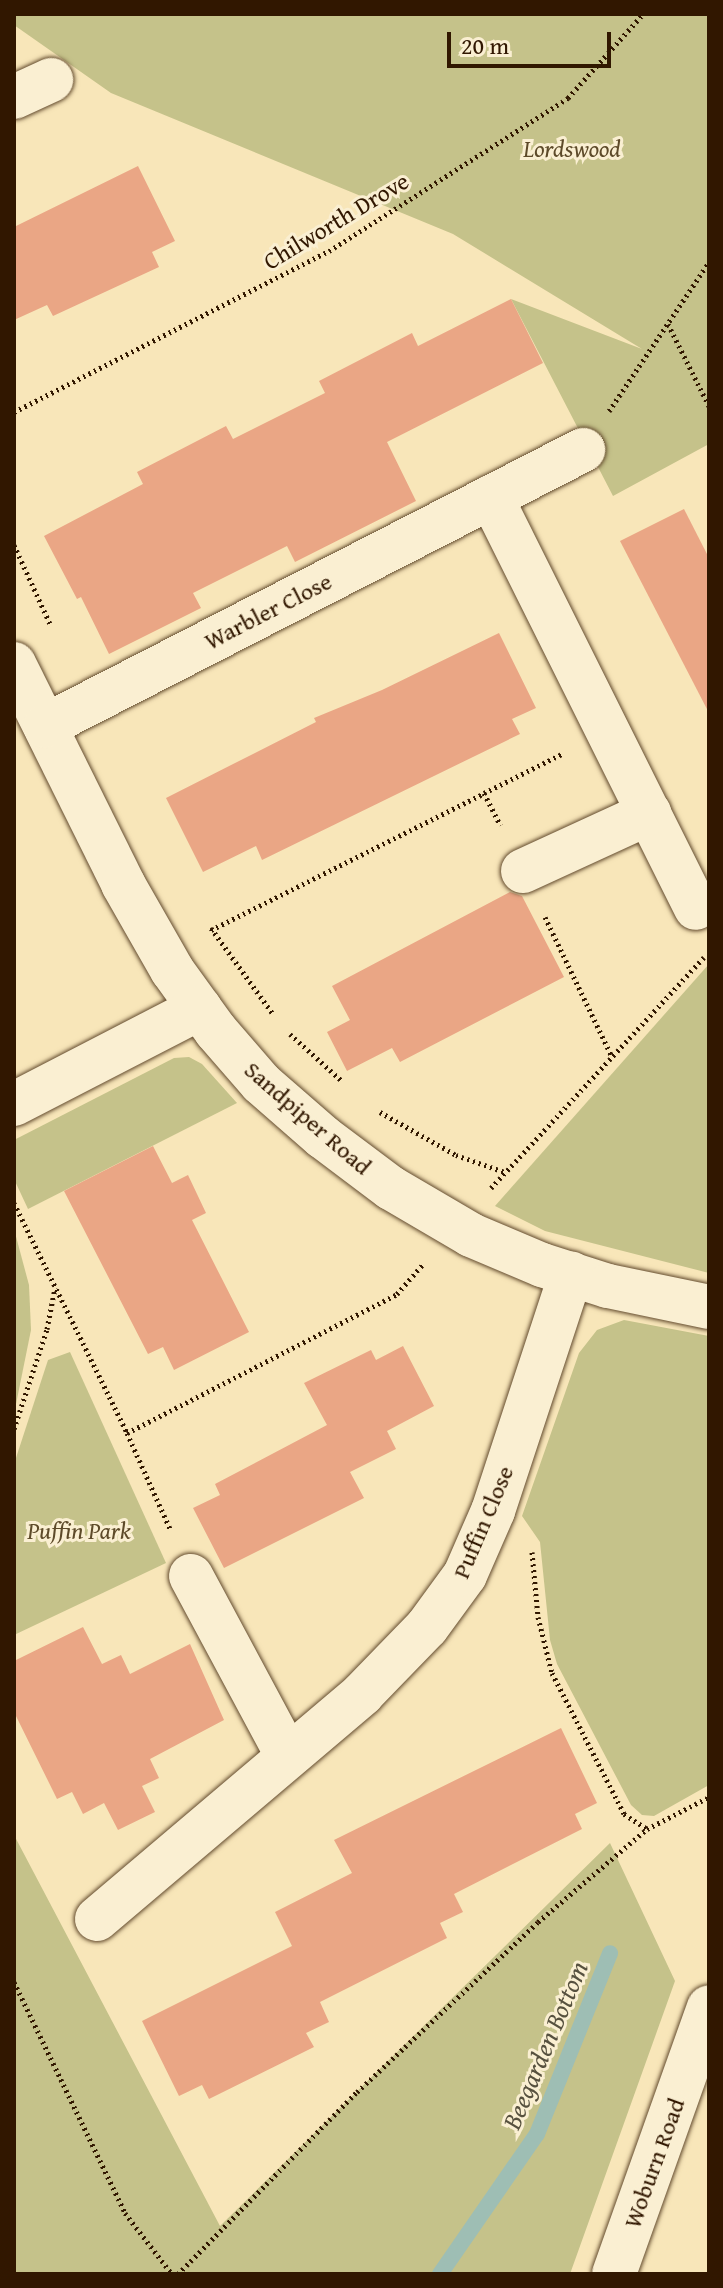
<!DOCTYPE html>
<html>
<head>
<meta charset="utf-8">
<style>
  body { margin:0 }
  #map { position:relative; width:723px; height:2288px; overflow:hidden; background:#f8e6b9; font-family:"Gentium Book Plus",serif }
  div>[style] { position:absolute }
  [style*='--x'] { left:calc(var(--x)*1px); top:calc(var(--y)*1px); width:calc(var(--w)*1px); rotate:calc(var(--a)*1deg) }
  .green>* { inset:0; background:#c5c28a }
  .stream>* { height:16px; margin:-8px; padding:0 8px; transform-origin:8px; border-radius:8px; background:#9ebeb4 }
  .building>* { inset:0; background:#eaa685 }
  .path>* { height:5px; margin-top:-2.5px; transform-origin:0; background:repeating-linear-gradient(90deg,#311700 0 2px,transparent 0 6px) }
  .roads { filter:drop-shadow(0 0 2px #634b2e) drop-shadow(0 0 2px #634b2e) }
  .minor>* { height:44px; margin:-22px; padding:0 22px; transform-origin:22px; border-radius:22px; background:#faefd2 }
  span { translate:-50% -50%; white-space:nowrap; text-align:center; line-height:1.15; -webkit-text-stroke:6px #faefd2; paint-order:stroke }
  .park-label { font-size:24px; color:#5d4a29; font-style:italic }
  .street-label { font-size:24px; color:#311700 }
  .water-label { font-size:26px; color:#57513f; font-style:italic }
  .frame { position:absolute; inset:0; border:16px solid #311700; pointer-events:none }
  .scale { position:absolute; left:447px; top:32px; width:164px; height:36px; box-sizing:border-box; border:4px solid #311700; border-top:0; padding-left:10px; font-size:24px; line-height:28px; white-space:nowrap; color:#311700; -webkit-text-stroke:6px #faefd2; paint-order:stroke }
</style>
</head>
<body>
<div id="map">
  <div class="green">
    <div style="clip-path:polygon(14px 14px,709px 14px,709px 444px,613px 496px,511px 299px,642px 349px,453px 234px,111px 93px,14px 25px)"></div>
    <div style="clip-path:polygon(709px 964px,709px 1273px,545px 1231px,495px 1206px)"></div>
    <div style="clip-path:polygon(189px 1057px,202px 1064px,237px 1103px,28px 1209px,14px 1179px,14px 1140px,174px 1058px)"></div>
    <div style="clip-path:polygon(14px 1229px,29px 1285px,31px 1330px,14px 1414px)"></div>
    <div style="clip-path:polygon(624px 1320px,709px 1336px,709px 1785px,654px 1816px,642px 1815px,631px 1805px,557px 1664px,550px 1640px,540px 1542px,522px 1516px,579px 1353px,597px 1330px)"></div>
    <div style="clip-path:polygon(70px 1352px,166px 1563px,14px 1635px,14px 1464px,48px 1360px)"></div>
    <div style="clip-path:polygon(14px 1835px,220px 2226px,610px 1843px,675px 1981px,570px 2274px,14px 2274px)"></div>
  </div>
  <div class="stream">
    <div style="--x:440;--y:2274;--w:170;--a:-55.3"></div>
    <div style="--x:537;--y:2134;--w:195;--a:-68"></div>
  </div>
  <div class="building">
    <div style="clip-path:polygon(138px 166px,175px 241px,152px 252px,159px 267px,53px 316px,47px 305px,14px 320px,14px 227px)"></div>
    <div style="clip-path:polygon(511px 299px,543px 363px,387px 442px,416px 501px,295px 562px,287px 546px,193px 593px,201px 608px,109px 654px,81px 597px,77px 599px,44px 536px,143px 484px,137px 472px,226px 426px,233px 439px,325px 393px,319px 381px,412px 333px,418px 346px)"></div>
    <div style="clip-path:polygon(684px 509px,709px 558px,709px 713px,620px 541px)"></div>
    <div style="clip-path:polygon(499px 633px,536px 708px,512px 719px,520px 734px,262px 860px,256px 846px,203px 872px,166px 798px,316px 722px,314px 718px,382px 690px)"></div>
    <div style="clip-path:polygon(510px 892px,522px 896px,564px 977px,400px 1062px,392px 1048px,347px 1071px,327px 1032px,350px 1020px,332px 986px)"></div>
    <div style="clip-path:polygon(153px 1146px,172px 1183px,188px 1175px,206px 1213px,192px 1220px,249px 1332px,174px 1370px,163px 1347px,148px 1354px,64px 1191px)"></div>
    <div style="clip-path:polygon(403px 1346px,434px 1406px,387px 1431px,396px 1449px,350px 1472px,364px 1498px,224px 1568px,193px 1508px,220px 1495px,215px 1484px,327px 1425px,304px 1383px,371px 1350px,376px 1360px)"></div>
    <div style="clip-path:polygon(83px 1627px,102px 1664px,121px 1655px,130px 1674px,190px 1644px,224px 1720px,150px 1759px,159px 1778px,142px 1786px,155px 1812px,118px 1830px,104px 1803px,83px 1814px,72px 1792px,57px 1799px,14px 1712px,14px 1661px)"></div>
    <div style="clip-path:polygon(561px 1728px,597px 1803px,575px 1814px,582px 1829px,454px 1894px,463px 1912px,440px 1923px,447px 1938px,320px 2002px,329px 2022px,306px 2033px,314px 2047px,209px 2099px,202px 2085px,179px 2096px,142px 2021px,292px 1946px,275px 1912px,352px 1873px,334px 1840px)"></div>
  </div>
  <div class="path">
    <div style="--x:668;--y:324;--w:92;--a:63.4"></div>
    <div style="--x:609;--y:411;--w:179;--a:-56.1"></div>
    <div style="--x:14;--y:412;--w:354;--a:-27.1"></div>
    <div style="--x:329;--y:251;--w:284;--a:-32.6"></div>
    <div style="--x:568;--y:98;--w:113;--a:-48.2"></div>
    <div style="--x:14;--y:545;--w:89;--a:65.4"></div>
    <div style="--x:484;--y:793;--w:87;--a:-26.6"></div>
    <div style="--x:545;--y:917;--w:155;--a:64.4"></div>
    <div style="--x:211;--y:928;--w:106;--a:54.2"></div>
    <div style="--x:211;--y:930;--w:305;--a:-26.6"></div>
    <div style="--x:484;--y:793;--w:36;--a:63"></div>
    <div style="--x:290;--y:1034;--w:70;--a:42.1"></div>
    <div style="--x:380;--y:1112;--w:87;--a:29.5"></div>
    <div style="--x:456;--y:1155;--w:52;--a:19.1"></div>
    <div style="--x:491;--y:1188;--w:314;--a:-47.3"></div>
    <div style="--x:14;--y:1203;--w:256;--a:63.8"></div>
    <div style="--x:127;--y:1433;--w:107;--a:65.8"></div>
    <div style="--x:14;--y:1429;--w:105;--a:-71.7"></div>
    <div style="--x:47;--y:1329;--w:42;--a:-79"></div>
    <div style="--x:127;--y:1433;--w:304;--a:-27.2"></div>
    <div style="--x:397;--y:1294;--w:40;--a:-49"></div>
    <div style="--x:532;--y:1552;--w:65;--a:84.7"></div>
    <div style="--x:538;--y:1617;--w:58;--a:76"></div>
    <div style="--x:552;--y:1673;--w:158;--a:62.9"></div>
    <div style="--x:624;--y:1814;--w:27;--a:33"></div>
    <div style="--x:647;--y:1829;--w:70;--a:-27.3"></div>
    <div style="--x:14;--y:1982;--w:256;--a:64.3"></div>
    <div style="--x:125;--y:2213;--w:77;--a:52.4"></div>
    <div style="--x:178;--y:2274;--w:255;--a:-45.5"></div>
    <div style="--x:357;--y:2092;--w:248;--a:-43.2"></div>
    <div style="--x:538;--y:1922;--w:143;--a:-40.5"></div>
  </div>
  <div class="roads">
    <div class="minor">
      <div style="--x:14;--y:97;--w:41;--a:-24.7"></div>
      <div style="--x:491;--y:497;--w:459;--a:63.5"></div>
      <div style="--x:14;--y:664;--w:246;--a:63.6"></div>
      <div style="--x:123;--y:884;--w:99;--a:60.3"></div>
      <div style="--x:172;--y:970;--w:75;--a:54.2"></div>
      <div style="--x:216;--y:1031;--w:69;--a:49.1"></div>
      <div style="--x:261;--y:1083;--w:82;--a:41.1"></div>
      <div style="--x:323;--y:1137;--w:85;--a:36.9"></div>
      <div style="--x:391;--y:1188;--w:93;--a:30.4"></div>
      <div style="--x:471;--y:1235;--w:77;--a:22.9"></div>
      <div style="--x:542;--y:1265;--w:69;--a:17.7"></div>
      <div style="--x:608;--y:1286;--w:103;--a:11.7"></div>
      <div style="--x:45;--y:726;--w:605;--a:-27.16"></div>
      <div style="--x:523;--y:871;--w:139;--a:-24.7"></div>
      <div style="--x:14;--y:1104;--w:209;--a:-27.3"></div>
      <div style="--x:191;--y:1576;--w:203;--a:61.8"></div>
      <div style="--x:97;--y:1919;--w:348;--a:-40.3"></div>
      <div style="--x:362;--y:1694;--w:93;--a:-45.9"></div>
      <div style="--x:427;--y:1627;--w:64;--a:-53.8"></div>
      <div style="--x:465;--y:1575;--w:70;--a:-66.4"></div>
      <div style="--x:493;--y:1511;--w:250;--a:-71.8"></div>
      <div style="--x:614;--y:2274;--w:283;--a:-70.4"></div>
    </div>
  </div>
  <div class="park-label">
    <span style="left:572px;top:149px">Lordswood</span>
    <span style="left:79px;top:1531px">Puffin Park</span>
  </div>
  <div class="street-label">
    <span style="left:336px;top:221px;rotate:-31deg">Chilworth Drove</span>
    <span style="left:268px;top:611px;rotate:-27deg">Warbler Close</span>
    <span style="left:308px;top:1118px;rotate:41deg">Sandpiper Road</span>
    <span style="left:483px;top:1522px;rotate:-67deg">Puffin Close</span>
    <span style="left:654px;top:2163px;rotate:-70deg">Woburn Road</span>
  </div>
  <div class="water-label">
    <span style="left:545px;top:2045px;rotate:-67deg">Beegarden Bottom</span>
  </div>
  <div class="frame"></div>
  <div class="scale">20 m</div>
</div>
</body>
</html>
